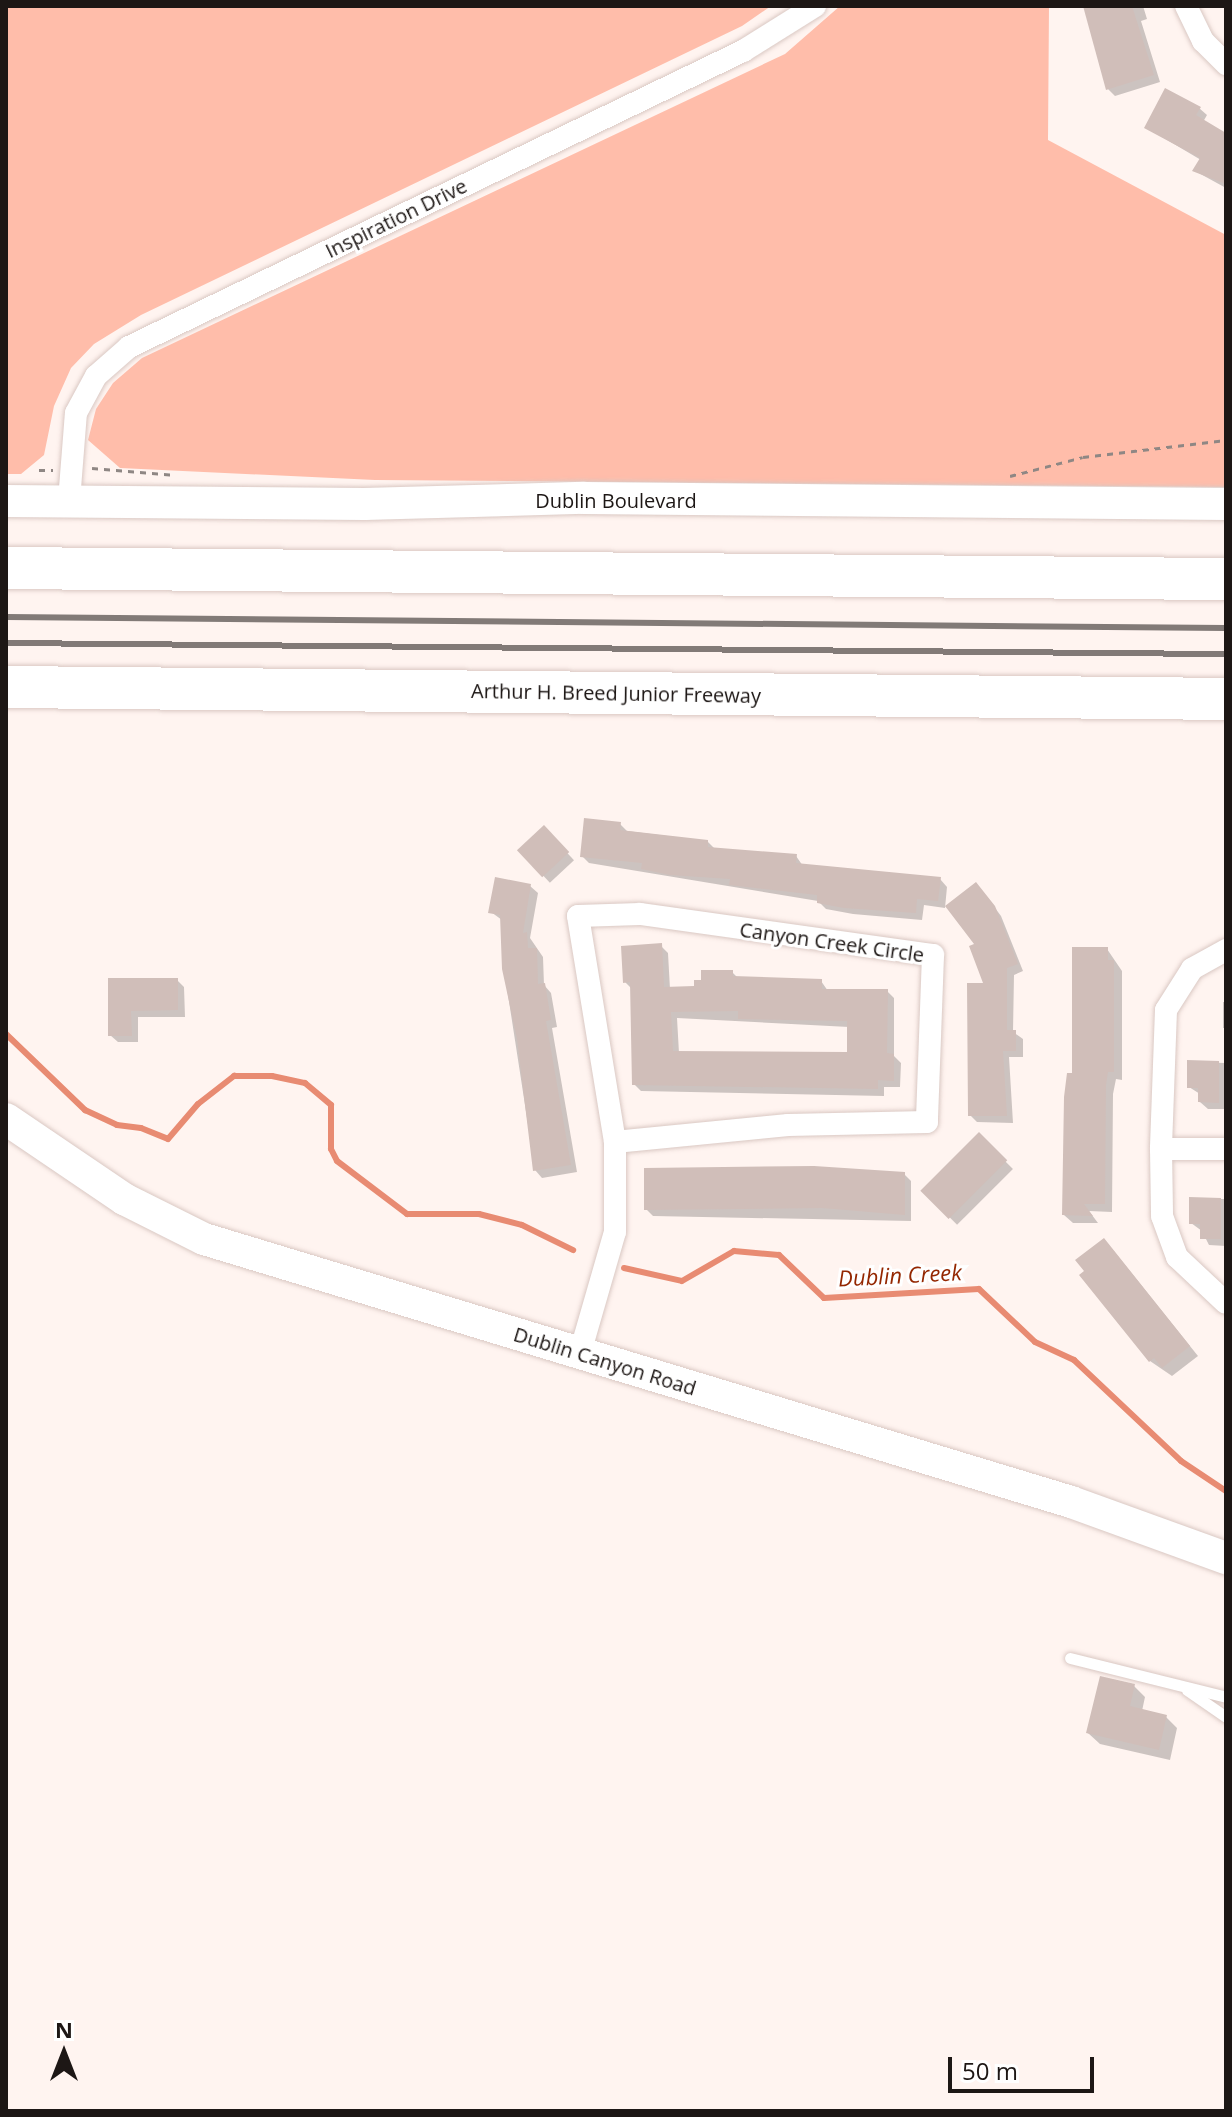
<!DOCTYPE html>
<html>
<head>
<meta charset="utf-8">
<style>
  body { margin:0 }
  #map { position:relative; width:1232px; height:2117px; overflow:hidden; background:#fff4f0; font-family:"Open Sans",sans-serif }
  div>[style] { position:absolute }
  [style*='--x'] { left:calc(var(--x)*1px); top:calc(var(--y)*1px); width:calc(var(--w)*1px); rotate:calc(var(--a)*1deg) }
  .green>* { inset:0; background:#ffbdaa }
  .shadow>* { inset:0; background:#0003; transform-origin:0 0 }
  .stream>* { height:6px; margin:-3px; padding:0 3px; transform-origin:3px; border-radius:3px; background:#e88b72 }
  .building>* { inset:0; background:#d0beb9; transform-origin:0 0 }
  .path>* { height:3px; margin-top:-1.5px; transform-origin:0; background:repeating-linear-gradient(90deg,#8f8784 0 6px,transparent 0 12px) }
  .roads { filter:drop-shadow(0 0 2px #dac8c3) drop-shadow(0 0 2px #dac8c3) }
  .lane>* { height:11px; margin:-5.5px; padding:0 5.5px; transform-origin:5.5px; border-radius:5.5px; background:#fff }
  .street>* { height:22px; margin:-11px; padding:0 11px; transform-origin:11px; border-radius:11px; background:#fff }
  .secondary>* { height:32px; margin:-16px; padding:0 16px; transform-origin:16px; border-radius:16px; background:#fff }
  .highway>* { height:42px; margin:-21px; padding:0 21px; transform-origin:21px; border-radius:21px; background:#fff }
  .rail>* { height:6px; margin:-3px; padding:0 3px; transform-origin:3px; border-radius:3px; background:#827a77 }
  span { translate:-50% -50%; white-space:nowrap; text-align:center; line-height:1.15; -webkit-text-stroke:6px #fff; paint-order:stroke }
  .street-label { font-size:20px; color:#1d1715 }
  .water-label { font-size:22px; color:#942701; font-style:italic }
  .frame { position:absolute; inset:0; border:8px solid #1d1715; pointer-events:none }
  .north { position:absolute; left:24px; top:2013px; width:80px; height:80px; -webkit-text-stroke:6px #fff; paint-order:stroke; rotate:0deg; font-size:22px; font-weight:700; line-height:32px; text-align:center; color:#1d1715 }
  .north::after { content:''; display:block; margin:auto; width:28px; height:36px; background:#1d1715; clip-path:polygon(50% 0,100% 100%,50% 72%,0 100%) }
  .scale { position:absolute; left:948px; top:2057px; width:146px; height:36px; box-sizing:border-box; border:4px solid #1d1715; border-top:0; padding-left:10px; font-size:24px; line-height:28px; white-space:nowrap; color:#1d1715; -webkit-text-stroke:6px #fff; paint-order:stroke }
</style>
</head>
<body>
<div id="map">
  <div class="green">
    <div style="clip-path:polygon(6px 6px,771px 6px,742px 26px,141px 315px,94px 344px,71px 368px,54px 406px,44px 455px,21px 474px,6px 474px)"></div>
    <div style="clip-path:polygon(840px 6px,1049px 6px,1048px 140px,1226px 235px,1226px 487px,375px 480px,120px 468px,88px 440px,96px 409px,113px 383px,142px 358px,785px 54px)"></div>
  </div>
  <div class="shadow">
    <div style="clip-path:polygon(1084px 6px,1143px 6px,1147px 19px,1141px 21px,1160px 82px,1115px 96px,1108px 89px)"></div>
    <div style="clip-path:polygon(1199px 108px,1207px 115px,1203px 122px,1226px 136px,1226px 188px,1195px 171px,1201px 160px,1147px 128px)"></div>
    <div style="clip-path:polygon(620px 824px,627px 831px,707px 841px,715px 849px,796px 856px,803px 866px,940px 879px,947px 887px,945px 908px,924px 905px,922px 920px,853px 914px,826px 909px,818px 901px,589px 863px,582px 856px)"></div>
    <div style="left:544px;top:828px;width:44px;height:33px;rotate:47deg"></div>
    <div style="clip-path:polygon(530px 886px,538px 893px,530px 938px,543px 957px,544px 985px,551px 993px,557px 1027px,552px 1028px,577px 1172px,542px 1178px,535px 1170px,504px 969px,502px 920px,491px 912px)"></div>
    <div style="clip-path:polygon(983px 892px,1001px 916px,1023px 971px,1014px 975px,1013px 1032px,1023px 1039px,1023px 1057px,1009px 1057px,1013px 1123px,977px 1122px,970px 1115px,986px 985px,977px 944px)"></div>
    <div style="clip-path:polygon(evenodd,661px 946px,668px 953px,670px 989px,696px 988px,732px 972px,738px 978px,821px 981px,828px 991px,887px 991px,894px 998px,894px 1056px,901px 1063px,900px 1087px,884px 1087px,884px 1096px,641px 1091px,634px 1084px,632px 989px,625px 982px,661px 946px,677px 1018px,849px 1027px,849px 1054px,679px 1053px,677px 1018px)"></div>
    <div style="clip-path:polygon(1107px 949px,1122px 971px,1122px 1080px,1116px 1079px,1113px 1094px,1112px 1212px,1089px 1211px,1098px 1223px,1073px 1223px,1064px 1215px,1074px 1075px)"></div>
    <div style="clip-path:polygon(110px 980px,177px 980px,184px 987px,185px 1017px,138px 1017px,138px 1042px,118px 1042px,110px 1035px)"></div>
    <div style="left:1223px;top:1002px;width:3px;height:26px"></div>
    <div style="clip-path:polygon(1189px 1062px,1226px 1063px,1226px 1109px,1208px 1109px,1200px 1102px,1200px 1094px,1189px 1087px)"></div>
    <div style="left:979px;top:1135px;width:48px;height:79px;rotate:45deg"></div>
    <div style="clip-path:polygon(904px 1174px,911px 1181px,911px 1221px,653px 1216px,646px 1209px)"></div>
    <div style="clip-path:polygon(1191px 1199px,1226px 1199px,1226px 1246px,1209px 1245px,1202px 1231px,1191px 1223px)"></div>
    <div style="clip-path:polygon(1113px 1250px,1198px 1356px,1172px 1376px,1150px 1361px)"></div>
    <div style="clip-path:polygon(1134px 1686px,1145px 1697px,1142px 1711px,1166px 1717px,1177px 1728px,1170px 1760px,1100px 1744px,1088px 1733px)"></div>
  </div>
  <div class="stream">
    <div style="--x:6;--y:1034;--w:110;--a:43.9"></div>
    <div style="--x:85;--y:1110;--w:35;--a:25"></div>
    <div style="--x:117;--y:1125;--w:24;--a:7"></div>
    <div style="--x:141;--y:1128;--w:29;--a:22"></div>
    <div style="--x:168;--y:1139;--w:46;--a:-49.4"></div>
    <div style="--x:198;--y:1104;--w:46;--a:-37.9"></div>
    <div style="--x:234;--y:1076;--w:38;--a:0"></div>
    <div style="--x:272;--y:1076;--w:34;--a:12"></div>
    <div style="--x:305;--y:1083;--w:34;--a:40"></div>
    <div style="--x:331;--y:1105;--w:44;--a:90"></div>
    <div style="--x:331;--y:1149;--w:13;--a:63"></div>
    <div style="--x:337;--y:1161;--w:88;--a:37.1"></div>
    <div style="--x:407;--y:1214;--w:72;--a:0"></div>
    <div style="--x:479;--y:1214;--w:44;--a:14.3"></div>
    <div style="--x:522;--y:1225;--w:57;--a:26.1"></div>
    <div style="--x:624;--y:1268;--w:59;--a:12.6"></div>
    <div style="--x:682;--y:1281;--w:60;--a:-30"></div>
    <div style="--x:734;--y:1251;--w:45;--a:5.1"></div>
    <div style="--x:779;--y:1255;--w:62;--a:43.7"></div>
    <div style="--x:824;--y:1298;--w:155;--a:-3.3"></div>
    <div style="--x:979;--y:1289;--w:77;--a:43.4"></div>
    <div style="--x:1035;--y:1342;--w:43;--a:24.8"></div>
    <div style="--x:1074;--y:1360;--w:147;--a:43.3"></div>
    <div style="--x:1181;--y:1461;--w:54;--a:33.7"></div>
  </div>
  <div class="building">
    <div style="clip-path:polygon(1083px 6px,1132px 6px,1154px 75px,1106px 90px)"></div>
    <div style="clip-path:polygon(1165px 88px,1201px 107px,1196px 115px,1226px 133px,1226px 184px,1192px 171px,1200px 158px,1144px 128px)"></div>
    <div style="clip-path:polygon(584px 818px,621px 822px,620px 830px,708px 840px,708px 847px,797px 854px,796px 863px,941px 877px,938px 901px,917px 899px,916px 913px,844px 908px,817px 903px,817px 895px,729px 885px,730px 879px,670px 875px,641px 869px,642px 863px,580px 857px)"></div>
    <div style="left:544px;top:825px;width:37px;height:37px;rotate:47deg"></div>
    <div style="clip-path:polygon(495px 877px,531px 884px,523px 933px,527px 932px,528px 948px,537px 948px,538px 984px,545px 983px,551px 1020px,546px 1021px,571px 1165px,533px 1171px,517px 1039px,502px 969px,500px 915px,488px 913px)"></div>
    <div style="clip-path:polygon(976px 882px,995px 906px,1018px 964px,1007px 968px,1007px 1030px,1016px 1030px,1016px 1051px,1003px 1051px,1007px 1116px,968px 1116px,967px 983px,983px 983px,969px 946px,974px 944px,945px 906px)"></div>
    <div style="clip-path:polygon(evenodd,662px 943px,664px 987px,694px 986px,694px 980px,701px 980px,701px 970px,733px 970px,733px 976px,822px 979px,822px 989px,888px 989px,887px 1053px,894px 1054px,894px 1081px,878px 1080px,878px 1089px,632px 1085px,630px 982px,623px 983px,621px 946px,662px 943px,738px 1011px,738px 1019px,847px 1021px,847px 1052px,673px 1051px,671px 1012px,738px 1011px)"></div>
    <div style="clip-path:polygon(1072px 947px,1108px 947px,1108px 960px,1114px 960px,1114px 1072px,1108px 1072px,1106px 1085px,1105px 1204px,1084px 1204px,1093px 1216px,1062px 1215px,1064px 1097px,1067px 1073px,1072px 1073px)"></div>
    <div style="clip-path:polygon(108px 978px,178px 978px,178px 1010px,131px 1011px,132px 1036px,108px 1036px)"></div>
    <div style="clip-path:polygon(1187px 1060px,1219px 1061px,1219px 1103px,1198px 1102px,1198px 1088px,1187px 1088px)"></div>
    <div style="left:979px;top:1132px;width:40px;height:83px;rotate:45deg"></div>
    <div style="clip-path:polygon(814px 1166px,905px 1172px,905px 1215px,822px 1208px,644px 1210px,644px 1168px)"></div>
    <div style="clip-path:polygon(1189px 1197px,1221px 1198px,1221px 1239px,1200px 1239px,1200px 1224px,1189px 1224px)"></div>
    <div style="clip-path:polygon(1104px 1238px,1190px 1346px,1162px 1368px,1154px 1358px,1149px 1362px,1079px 1275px,1084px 1271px,1075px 1260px)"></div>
    <div style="clip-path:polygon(1100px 1676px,1135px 1684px,1130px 1706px,1167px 1715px,1159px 1750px,1086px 1733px)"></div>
  </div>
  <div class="path">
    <div style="--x:92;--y:468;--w:84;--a:4.8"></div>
    <div style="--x:39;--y:470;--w:14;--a:0"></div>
    <div style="--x:1010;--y:476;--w:75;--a:-14.6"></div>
    <div style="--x:1083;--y:457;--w:144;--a:-6.8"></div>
  </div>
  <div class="roads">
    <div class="lane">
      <div style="--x:1070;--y:1658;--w:161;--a:14"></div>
      <div style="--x:1187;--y:1690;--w:47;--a:34.7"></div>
    </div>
    <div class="street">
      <div style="--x:1186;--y:6;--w:39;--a:64"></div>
      <div style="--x:1203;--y:41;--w:33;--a:45"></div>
      <div style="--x:69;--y:501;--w:88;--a:-85.5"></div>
      <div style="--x:76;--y:413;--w:42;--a:-61.6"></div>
      <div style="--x:96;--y:376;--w:44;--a:-41.3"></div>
      <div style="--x:129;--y:347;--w:682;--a:-25.74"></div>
      <div style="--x:743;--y:51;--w:85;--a:-32"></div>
      <div style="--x:1226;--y:950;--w:39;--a:151"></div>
      <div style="--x:1192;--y:969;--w:49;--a:122.4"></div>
      <div style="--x:1166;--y:1010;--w:139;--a:92.1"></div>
      <div style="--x:1161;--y:1149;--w:67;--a:89.1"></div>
      <div style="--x:1162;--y:1216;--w:44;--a:69.9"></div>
      <div style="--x:1177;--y:1257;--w:67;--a:43.2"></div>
      <div style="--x:1161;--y:1149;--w:65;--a:0"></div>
      <div style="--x:580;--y:1353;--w:126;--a:-73.9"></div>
      <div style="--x:615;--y:1232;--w:90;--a:-90"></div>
      <div style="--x:615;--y:1142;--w:229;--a:-99.3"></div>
      <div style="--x:578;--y:916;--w:62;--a:-1.8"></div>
      <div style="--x:640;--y:914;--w:296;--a:8"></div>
      <div style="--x:933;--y:955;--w:167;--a:92.1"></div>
      <div style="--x:927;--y:1122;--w:139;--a:178.8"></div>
      <div style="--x:788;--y:1125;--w:174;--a:174.4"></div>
    </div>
    <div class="secondary">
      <div style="--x:6;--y:501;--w:358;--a:0.5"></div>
      <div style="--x:364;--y:504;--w:220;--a:-1.6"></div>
      <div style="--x:584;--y:498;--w:642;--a:0.54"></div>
      <div style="--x:6;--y:1119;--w:143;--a:34.1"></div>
      <div style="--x:124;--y:1199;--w:89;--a:26.6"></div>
      <div style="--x:204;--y:1239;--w:906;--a:16.87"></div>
      <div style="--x:1071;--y:1502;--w:165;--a:19.9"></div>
    </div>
    <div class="highway">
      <div style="--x:6;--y:568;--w:1220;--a:0.52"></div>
      <div style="--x:6;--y:687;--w:1220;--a:0.56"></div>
    </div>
  </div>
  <div class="rail">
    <div style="--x:6;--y:617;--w:1220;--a:0.52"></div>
    <div style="--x:6;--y:643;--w:1220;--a:0.52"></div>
  </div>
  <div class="street-label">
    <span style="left:396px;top:218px;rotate:-26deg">Inspiration Drive</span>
    <span style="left:616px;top:500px">Dublin Boulevard</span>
    <span style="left:616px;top:693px;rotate:1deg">Arthur H. Breed Junior Freeway</span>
    <span style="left:832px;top:942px;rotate:8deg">Canyon Creek Circle</span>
    <span style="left:605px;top:1361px;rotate:17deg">Dublin Canyon Road</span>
  </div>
  <div class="water-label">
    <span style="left:900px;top:1275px;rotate:-3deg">Dublin Creek</span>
  </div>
  <div class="frame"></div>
  <div class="north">N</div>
  <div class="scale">50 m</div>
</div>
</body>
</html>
